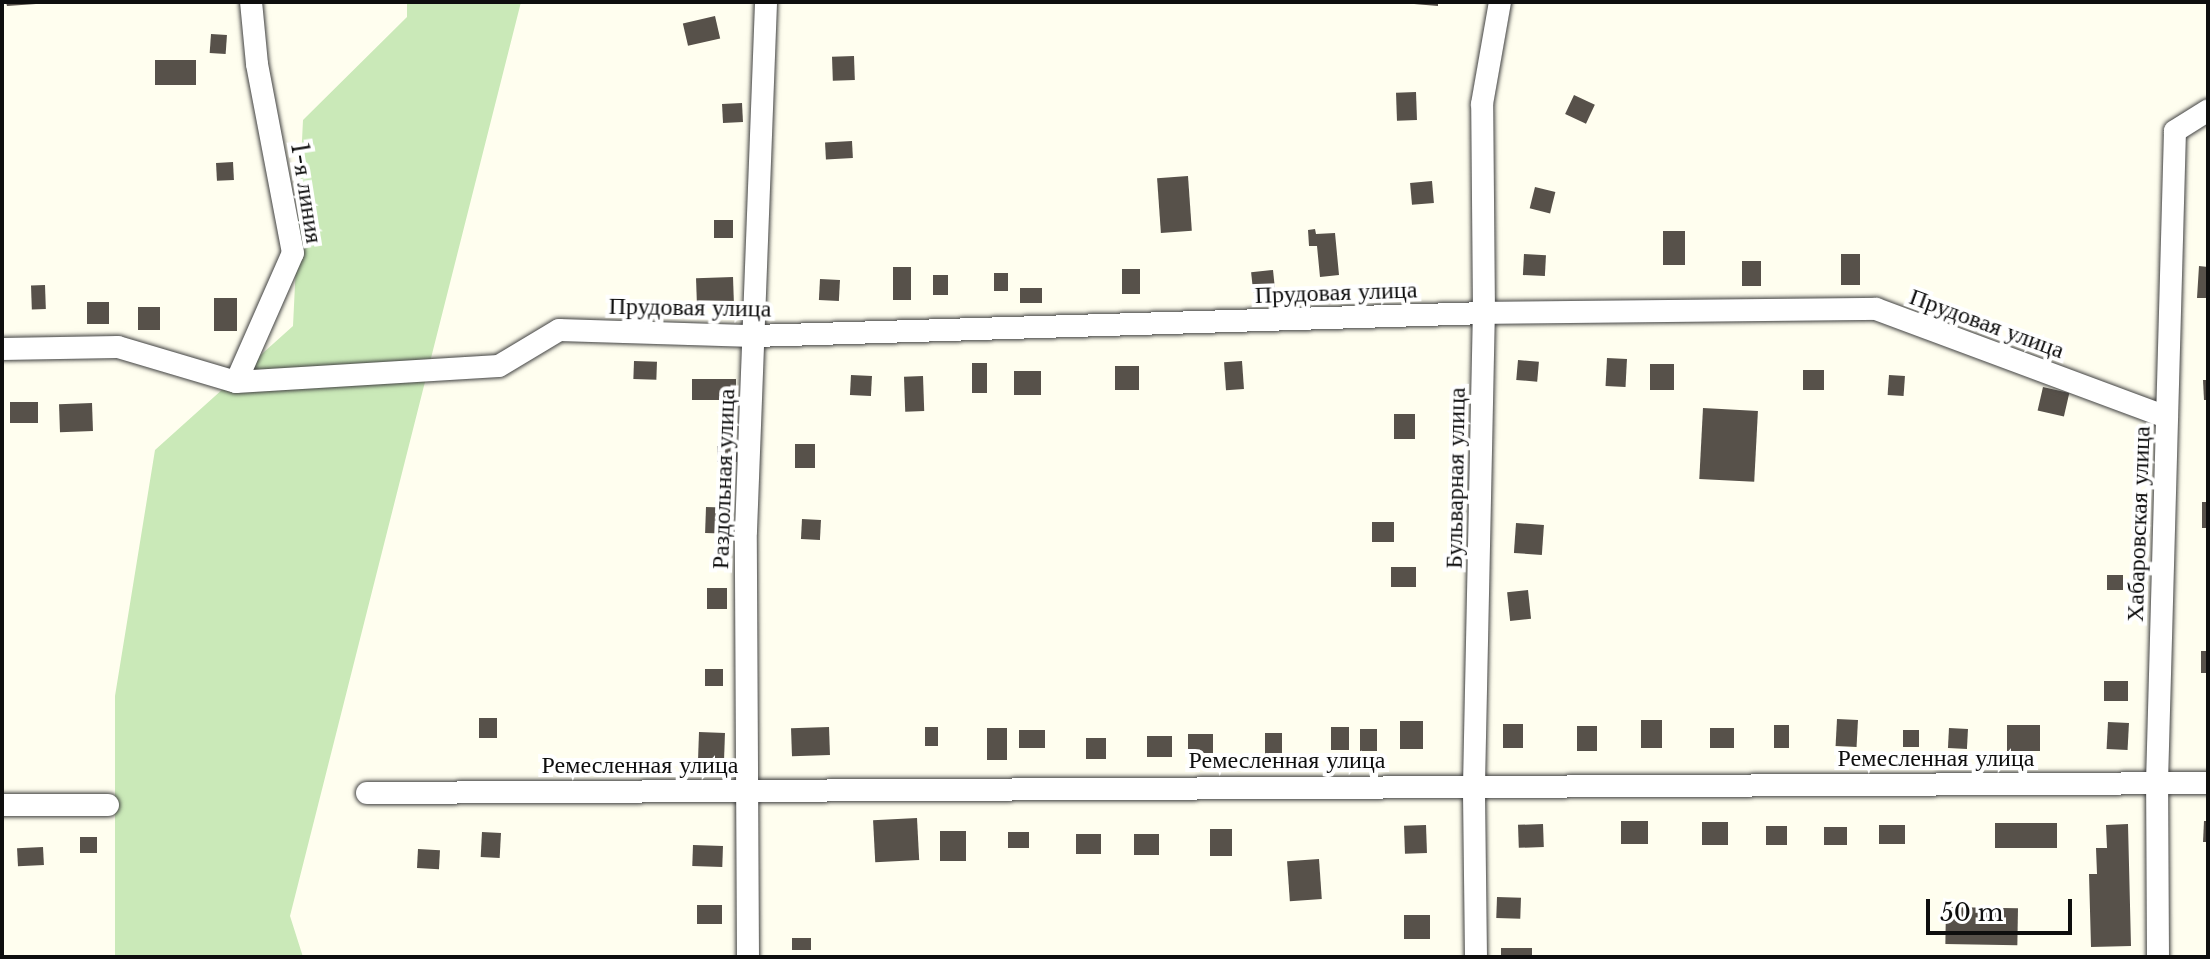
<!DOCTYPE html>
<html>
<head>
<meta charset="utf-8">
<style>
  body { margin:0 }
  #map { position:relative; width:2210px; height:959px; overflow:hidden; background:#fffeef; font-family:"Libre Baskerville",serif }
  div>[style] { position:absolute }
  [style*='--x'] { left:calc(var(--x)*1px); top:calc(var(--y)*1px); width:calc(var(--w)*1px); rotate:calc(var(--a)*1deg) }
  .green>* { inset:0; background:#cae9b8 }
  .building>* { inset:0; background:#57514a; transform-origin:0 0 }
  .roads { filter:drop-shadow(0 0 2px #414141) drop-shadow(0 0 2px #414141) }
  .minor>* { height:22px; margin:-11px; padding:0 11px; transform-origin:11px; border-radius:11px; background:#fff }
  span { translate:-50% -50%; white-space:nowrap; text-align:center; line-height:1.15; -webkit-text-stroke:8px #fff; paint-order:stroke }
  .street-label { font-size:24px; color:#0e0e0e }
  .frame { position:absolute; inset:0; border:4px solid #0e0e0e; pointer-events:none }
  .scale { position:absolute; left:1926px; top:899px; width:146px; height:36px; box-sizing:border-box; border:4px solid #0e0e0e; border-top:0; padding-left:10px; font-size:24px; line-height:28px; white-space:nowrap; color:#0e0e0e; -webkit-text-stroke:6px #fff; paint-order:stroke }
</style>
</head>
<body>
<div id="map">
  <div class="green">
    <div style="clip-path:polygon(407px 2px,521px 2px,290px 916px,303px 957px,115px 957px,115px 696px,155px 450px,293px 326px,303px 120px,407px 17px)"></div>
  </div>
  <div class="building">
    <div style="clip-path:polygon(6px 2px,36px 2px,36px 4px,7px 6px)"></div>
    <div style="clip-path:polygon(1415px 2px,1438px 2px,1438px 6px,1414px 4px)"></div>
    <div style="left:715px;top:16px;width:23px;height:33px;rotate:77deg"></div>
    <div style="left:211px;top:34px;width:16px;height:19px;rotate:4deg"></div>
    <div style="left:854px;top:56px;width:24px;height:22px;rotate:88deg"></div>
    <div style="left:196px;top:60px;width:25px;height:41px;rotate:90deg"></div>
    <div style="left:1416px;top:92px;width:28px;height:20px;rotate:88deg"></div>
    <div style="left:1574px;top:95px;width:23px;height:21px;rotate:25deg"></div>
    <div style="left:742px;top:103px;width:19px;height:20px;rotate:87deg"></div>
    <div style="left:852px;top:141px;width:17px;height:27px;rotate:87deg"></div>
    <div style="left:233px;top:162px;width:18px;height:17px;rotate:87deg"></div>
    <div style="left:1188px;top:176px;width:55px;height:31px;rotate:86deg"></div>
    <div style="left:1432px;top:181px;width:22px;height:22px;rotate:85deg"></div>
    <div style="left:1535px;top:187px;width:21px;height:22px;rotate:14deg"></div>
    <div style="left:714px;top:220px;width:19px;height:18px"></div>
    <div style="clip-path:polygon(1315px 229px,1316px 234px,1335px 233px,1339px 275px,1320px 277px,1317px 246px,1309px 246px,1308px 230px)"></div>
    <div style="left:1663px;top:231px;width:22px;height:34px"></div>
    <div style="left:1524px;top:254px;width:22px;height:21px;rotate:3deg"></div>
    <div style="left:1841px;top:254px;width:19px;height:31px"></div>
    <div style="left:1742px;top:261px;width:19px;height:25px"></div>
    <div style="clip-path:polygon(2199px 266px,2208px 267px,2208px 298px,2197px 298px)"></div>
    <div style="left:893px;top:267px;width:18px;height:33px"></div>
    <div style="left:1122px;top:269px;width:18px;height:25px"></div>
    <div style="left:1273px;top:270px;width:20px;height:22px;rotate:84deg"></div>
    <div style="left:994px;top:273px;width:14px;height:18px"></div>
    <div style="left:933px;top:275px;width:15px;height:20px"></div>
    <div style="left:733px;top:277px;width:26px;height:37px;rotate:88deg"></div>
    <div style="left:820px;top:279px;width:20px;height:21px;rotate:3deg"></div>
    <div style="left:45px;top:285px;width:24px;height:14px;rotate:88deg"></div>
    <div style="left:1020px;top:288px;width:22px;height:15px"></div>
    <div style="left:237px;top:298px;width:33px;height:23px;rotate:90deg"></div>
    <div style="left:109px;top:302px;width:22px;height:22px;rotate:90deg"></div>
    <div style="left:138px;top:307px;width:22px;height:23px"></div>
    <div style="left:1607px;top:358px;width:20px;height:28px;rotate:3deg"></div>
    <div style="left:1518px;top:360px;width:21px;height:20px;rotate:5deg"></div>
    <div style="left:634px;top:361px;width:23px;height:18px;rotate:2deg"></div>
    <div style="left:1242px;top:361px;width:28px;height:18px;rotate:86deg"></div>
    <div style="left:987px;top:363px;width:30px;height:15px;rotate:90deg"></div>
    <div style="left:1650px;top:364px;width:24px;height:26px"></div>
    <div style="left:1115px;top:366px;width:24px;height:24px"></div>
    <div style="left:1824px;top:370px;width:20px;height:21px;rotate:90deg"></div>
    <div style="left:1014px;top:371px;width:27px;height:24px"></div>
    <div style="left:851px;top:375px;width:21px;height:20px;rotate:3deg"></div>
    <div style="left:1889px;top:375px;width:16px;height:20px;rotate:4deg"></div>
    <div style="left:923px;top:376px;width:35px;height:19px;rotate:88deg"></div>
    <div style="left:736px;top:379px;width:21px;height:44px;rotate:90deg"></div>
    <div style="clip-path:polygon(2203px 380px,2208px 380px,2208px 400px,2204px 400px)"></div>
    <div style="left:2043px;top:387px;width:27px;height:24px;rotate:13deg"></div>
    <div style="left:10px;top:402px;width:28px;height:21px"></div>
    <div style="left:92px;top:403px;width:28px;height:33px;rotate:88deg"></div>
    <div style="left:1703px;top:408px;width:55px;height:71px;rotate:3deg"></div>
    <div style="left:1394px;top:414px;width:21px;height:25px"></div>
    <div style="left:795px;top:444px;width:20px;height:24px"></div>
    <div style="left:717px;top:446px;width:20px;height:16px"></div>
    <div style="left:2202px;top:502px;width:6px;height:26px"></div>
    <div style="left:706px;top:507px;width:25px;height:26px;rotate:2deg"></div>
    <div style="left:802px;top:519px;width:19px;height:20px;rotate:3deg"></div>
    <div style="left:1394px;top:522px;width:20px;height:22px;rotate:90deg"></div>
    <div style="left:1516px;top:523px;width:28px;height:30px;rotate:4deg"></div>
    <div style="left:1391px;top:567px;width:25px;height:20px"></div>
    <div style="left:2107px;top:575px;width:16px;height:15px"></div>
    <div style="left:707px;top:588px;width:20px;height:21px"></div>
    <div style="left:1528px;top:590px;width:29px;height:21px;rotate:84deg"></div>
    <div style="left:2201px;top:651px;width:7px;height:22px"></div>
    <div style="left:705px;top:669px;width:18px;height:17px"></div>
    <div style="left:2104px;top:681px;width:24px;height:20px"></div>
    <div style="left:479px;top:718px;width:18px;height:20px"></div>
    <div style="left:1837px;top:719px;width:21px;height:27px;rotate:3deg"></div>
    <div style="left:1641px;top:720px;width:21px;height:28px"></div>
    <div style="left:1400px;top:721px;width:23px;height:28px"></div>
    <div style="left:2108px;top:722px;width:21px;height:27px;rotate:3deg"></div>
    <div style="left:1503px;top:724px;width:20px;height:24px"></div>
    <div style="left:1774px;top:725px;width:15px;height:23px"></div>
    <div style="left:2007px;top:725px;width:33px;height:26px"></div>
    <div style="left:1577px;top:726px;width:20px;height:25px"></div>
    <div style="left:829px;top:727px;width:28px;height:38px;rotate:88deg"></div>
    <div style="left:925px;top:727px;width:13px;height:19px"></div>
    <div style="left:1331px;top:727px;width:18px;height:23px"></div>
    <div style="left:987px;top:728px;width:20px;height:32px"></div>
    <div style="left:1710px;top:728px;width:24px;height:20px"></div>
    <div style="left:1949px;top:728px;width:19px;height:20px;rotate:3deg"></div>
    <div style="left:1360px;top:729px;width:17px;height:22px"></div>
    <div style="left:1019px;top:730px;width:26px;height:18px"></div>
    <div style="left:1903px;top:730px;width:16px;height:17px"></div>
    <div style="left:699px;top:732px;width:26px;height:28px;rotate:2deg"></div>
    <div style="left:1282px;top:733px;width:21px;height:17px;rotate:90deg"></div>
    <div style="left:1188px;top:734px;width:25px;height:19px"></div>
    <div style="left:1147px;top:736px;width:25px;height:21px"></div>
    <div style="left:1086px;top:738px;width:20px;height:21px"></div>
    <div style="left:917px;top:818px;width:42px;height:44px;rotate:87deg"></div>
    <div style="left:1621px;top:821px;width:27px;height:23px"></div>
    <div style="clip-path:polygon(2204px 821px,2208px 821px,2208px 842px,2203px 842px)"></div>
    <div style="left:1702px;top:822px;width:26px;height:23px"></div>
    <div style="left:1995px;top:823px;width:62px;height:25px"></div>
    <div style="left:1543px;top:824px;width:23px;height:25px;rotate:88deg"></div>
    <div style="clip-path:polygon(2128px 824px,2131px 946px,2091px 947px,2089px 874px,2097px 874px,2096px 848px,2107px 848px,2106px 825px)"></div>
    <div style="left:1426px;top:825px;width:28px;height:22px;rotate:88deg"></div>
    <div style="left:1879px;top:825px;width:26px;height:19px"></div>
    <div style="left:1766px;top:826px;width:21px;height:19px"></div>
    <div style="left:1824px;top:827px;width:23px;height:18px"></div>
    <div style="left:1210px;top:829px;width:22px;height:27px"></div>
    <div style="left:940px;top:831px;width:26px;height:30px"></div>
    <div style="left:482px;top:832px;width:19px;height:25px;rotate:3deg"></div>
    <div style="left:1008px;top:832px;width:21px;height:16px"></div>
    <div style="left:1076px;top:834px;width:25px;height:20px"></div>
    <div style="left:1134px;top:834px;width:25px;height:21px"></div>
    <div style="left:80px;top:837px;width:17px;height:16px"></div>
    <div style="left:693px;top:845px;width:30px;height:21px;rotate:2deg"></div>
    <div style="left:43px;top:847px;width:18px;height:26px;rotate:87deg"></div>
    <div style="left:418px;top:849px;width:22px;height:19px;rotate:3deg"></div>
    <div style="left:1319px;top:859px;width:40px;height:32px;rotate:86deg"></div>
    <div style="left:1497px;top:897px;width:24px;height:21px;rotate:2deg"></div>
    <div style="left:697px;top:905px;width:25px;height:19px"></div>
    <div style="left:1946px;top:907px;width:72px;height:37px;rotate:1deg"></div>
    <div style="left:1430px;top:915px;width:24px;height:26px;rotate:90deg"></div>
    <div style="left:792px;top:938px;width:19px;height:12px"></div>
    <div style="left:1501px;top:948px;width:31px;height:9px"></div>
  </div>
  <div class="roads">
    <div class="minor">
      <div style="--x:2;--y:349;--w:116;--a:-1"></div>
      <div style="--x:118;--y:347;--w:123;--a:16.5"></div>
      <div style="--x:236;--y:382;--w:263;--a:-3.5"></div>
      <div style="--x:499;--y:366;--w:70;--a:-31"></div>
      <div style="--x:559;--y:330;--w:195;--a:1.8"></div>
      <div style="--x:754;--y:336;--w:730;--a:-1.8"></div>
      <div style="--x:1484;--y:313;--w:392;--a:-0.6"></div>
      <div style="--x:1876;--y:309;--w:310;--a:20.4"></div>
      <div style="--x:236;--y:382;--w:141;--a:-66.2"></div>
      <div style="--x:293;--y:253;--w:192;--a:-100.8"></div>
      <div style="--x:257;--y:64;--w:62;--a:-95.5"></div>
      <div style="--x:367;--y:793;--w:1841;--a:-0.31"></div>
      <div style="--x:2;--y:805;--w:106;--a:0"></div>
      <div style="--x:748;--y:957;--w:426;--a:-90.3"></div>
      <div style="--x:746;--y:531;--w:529;--a:-87.83"></div>
      <div style="--x:1476;--y:957;--w:172;--a:-90.7"></div>
      <div style="--x:1474;--y:785;--w:472;--a:-88.8"></div>
      <div style="--x:1484;--y:313;--w:209;--a:-90.5"></div>
      <div style="--x:1482;--y:104;--w:104;--a:-80"></div>
      <div style="--x:2158;--y:957;--w:174;--a:-90.3"></div>
      <div style="--x:2157;--y:783;--w:652;--a:-88.42"></div>
      <div style="--x:2175;--y:131;--w:39;--a:-32"></div>
    </div>
  </div>
  <div class="street-label">
    <span style="left:307px;top:193px;rotate:81deg">1-я линия</span>
    <span style="left:1336px;top:292px;rotate:-2deg">Прудовая улица</span>
    <span style="left:690px;top:307px;rotate:1deg">Прудовая улица</span>
    <span style="left:1987px;top:323px;rotate:20deg">Прудовая улица</span>
    <span style="left:1455px;top:478px;rotate:-89deg">Бульварная улица</span>
    <span style="left:723px;top:479px;rotate:-88deg">Раздольная улица</span>
    <span style="left:2138px;top:524px;rotate:-88deg">Хабаровская улица</span>
    <span style="left:1936px;top:758px">Ремесленная улица</span>
    <span style="left:1287px;top:760px">Ремесленная улица</span>
    <span style="left:640px;top:765px">Ремесленная улица</span>
  </div>
  <div class="frame"></div>
  <div class="scale">50 m</div>
</div>
</body>
</html>
